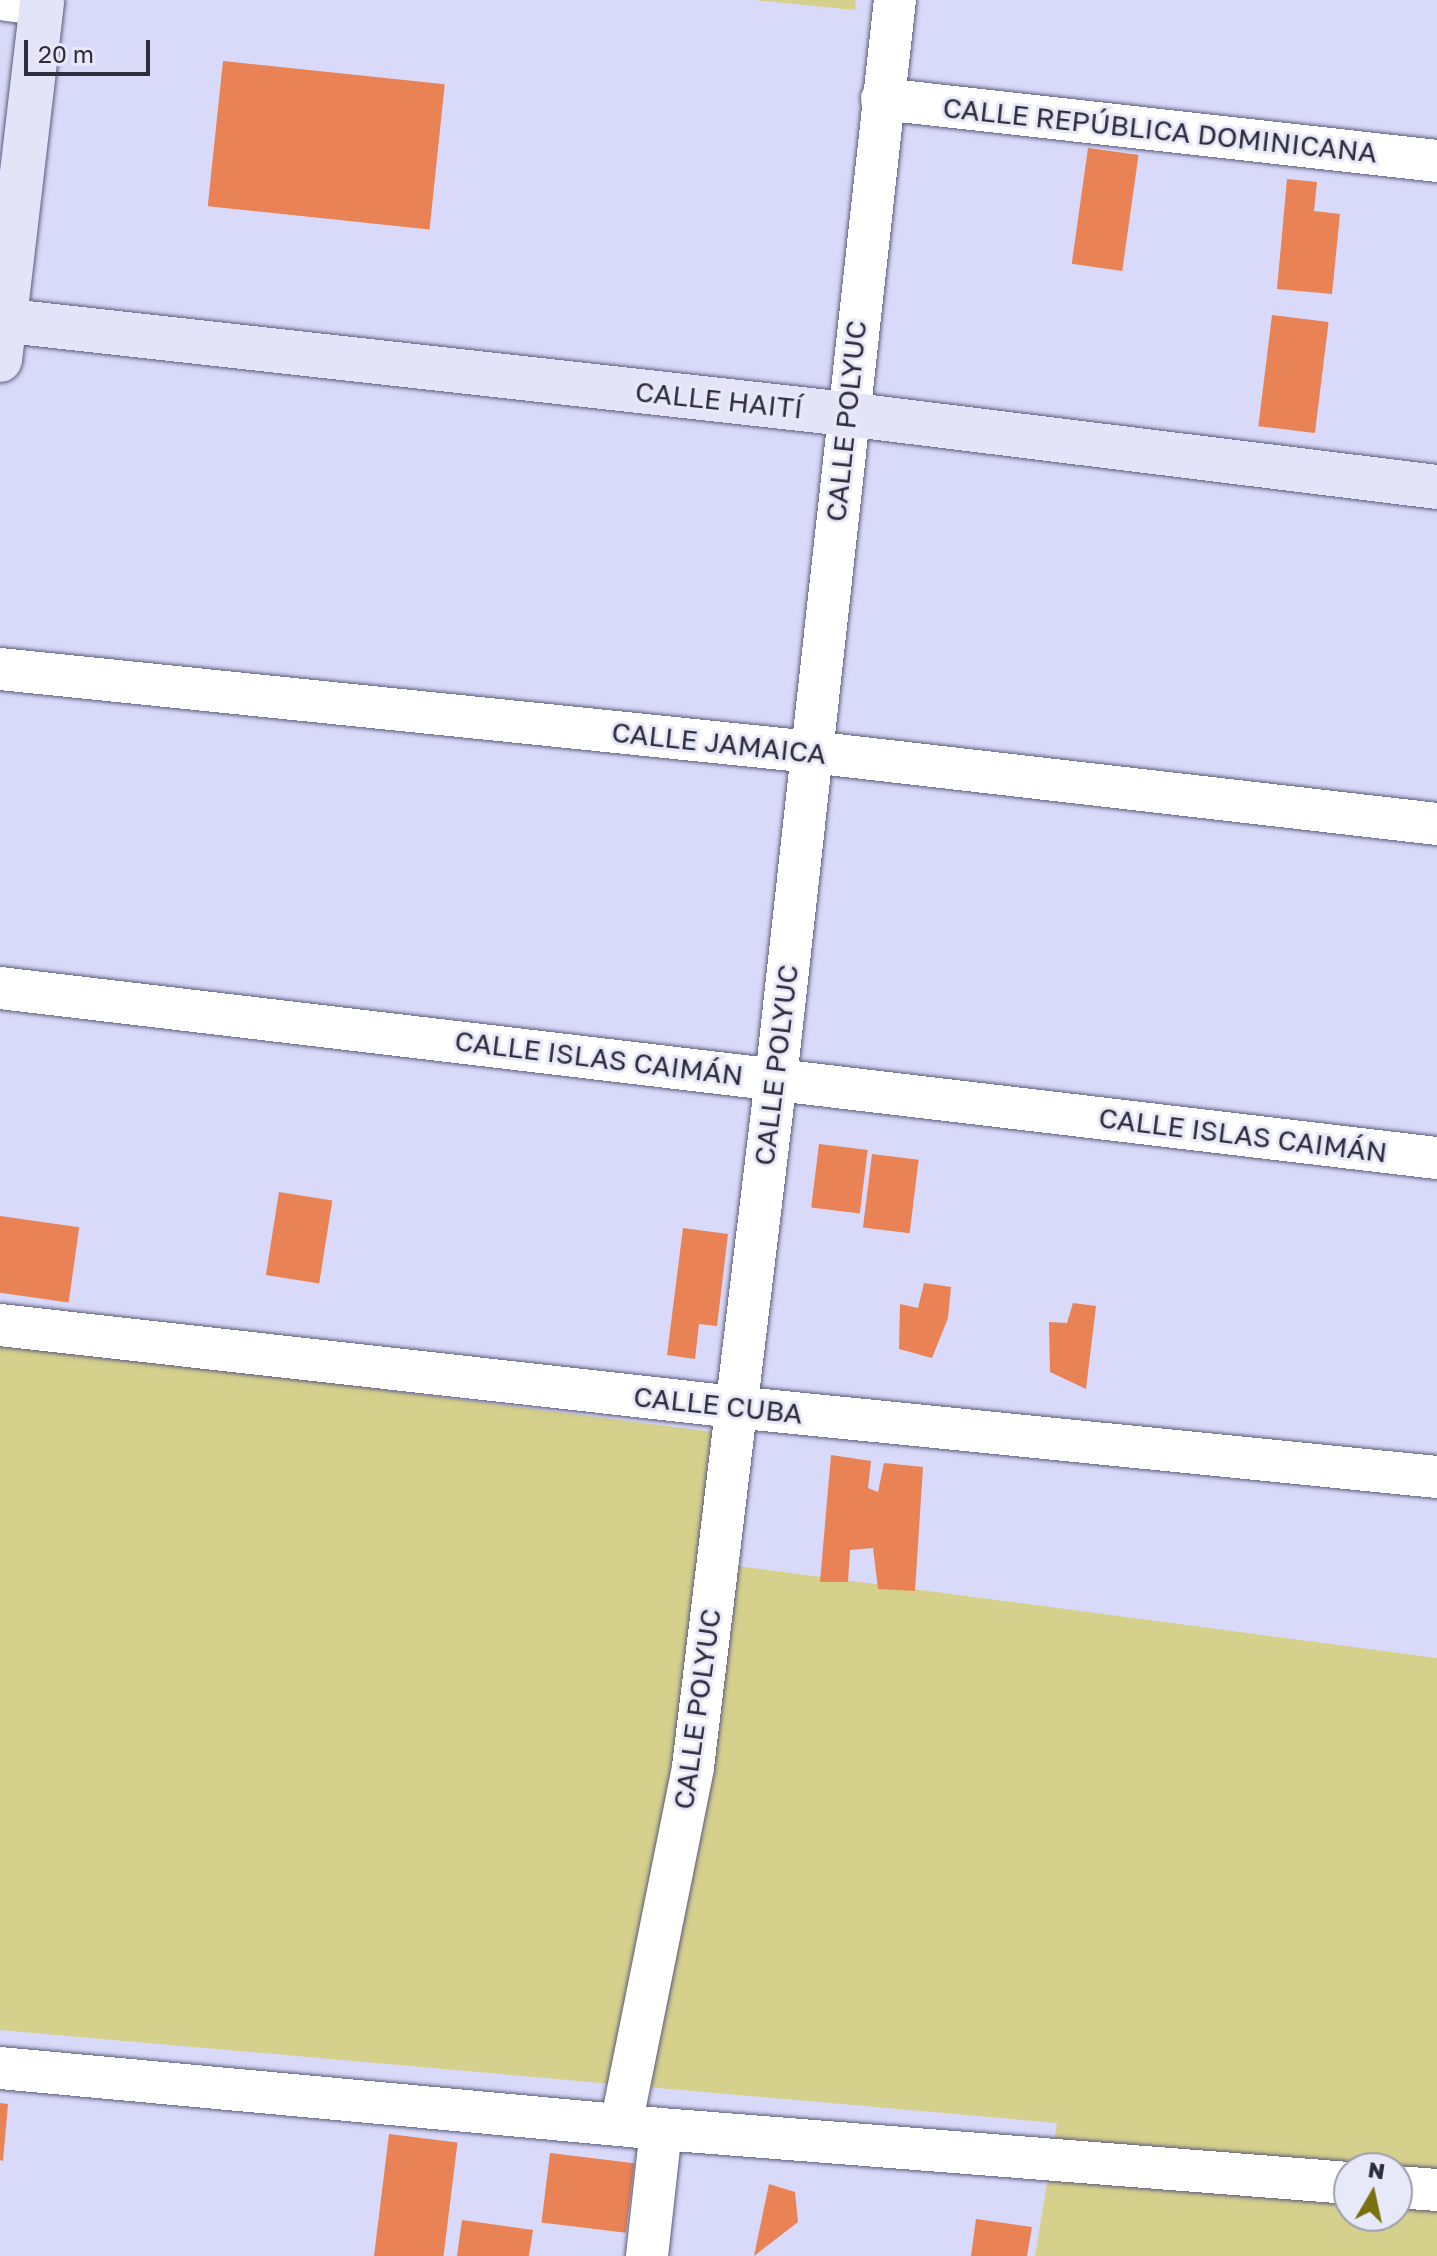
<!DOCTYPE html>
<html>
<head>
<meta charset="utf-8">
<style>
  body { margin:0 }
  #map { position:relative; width:1437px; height:2256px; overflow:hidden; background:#d9daf9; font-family:"Golos Text",sans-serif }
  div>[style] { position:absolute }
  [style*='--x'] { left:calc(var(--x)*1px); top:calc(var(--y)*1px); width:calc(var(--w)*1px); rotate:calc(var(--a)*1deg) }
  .green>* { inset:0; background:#d6d08d }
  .building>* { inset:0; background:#e98254; transform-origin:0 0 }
  .roads { filter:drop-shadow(0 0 2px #5b5b7c) drop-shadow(0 0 2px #5b5b7c) }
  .street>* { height:42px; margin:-21px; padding:0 21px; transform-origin:21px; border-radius:21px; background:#fff }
  .secondary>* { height:44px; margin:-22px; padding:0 22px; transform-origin:22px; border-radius:22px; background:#e4e4f8 }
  span { translate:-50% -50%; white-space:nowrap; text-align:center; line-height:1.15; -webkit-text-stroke:6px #e8e9f8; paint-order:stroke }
  .street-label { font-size:28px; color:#2d2d3c }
  .north { position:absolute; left:1333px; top:2152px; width:80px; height:80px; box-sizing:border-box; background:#e8e9f8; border:2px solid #9d9ead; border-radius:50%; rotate:9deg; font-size:22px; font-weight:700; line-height:32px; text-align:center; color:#2d2d3c }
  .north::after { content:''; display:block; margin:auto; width:28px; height:36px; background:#797010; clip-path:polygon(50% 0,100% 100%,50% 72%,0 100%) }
  .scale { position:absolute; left:24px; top:40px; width:126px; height:36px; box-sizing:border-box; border:4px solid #2d2d3c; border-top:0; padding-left:10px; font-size:24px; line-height:28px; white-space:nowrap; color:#2d2d3c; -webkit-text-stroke:6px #e8e9f8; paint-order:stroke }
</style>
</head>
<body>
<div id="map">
  <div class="green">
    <div style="clip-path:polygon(754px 0,856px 0,855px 10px)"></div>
    <div style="clip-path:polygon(evenodd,0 1341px,730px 1434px,723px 1564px,1437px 1658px,1437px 2256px,1035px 2256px,1057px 2123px,0 2030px,0 1341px,1349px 2168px,1397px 2168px,1397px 2216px,1349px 2216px,1349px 2168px)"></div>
  </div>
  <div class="building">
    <div style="left:223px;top:61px;width:223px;height:146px;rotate:6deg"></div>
    <div style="left:1088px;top:148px;width:51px;height:117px;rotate:8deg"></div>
    <div style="clip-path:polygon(1287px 179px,1317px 182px,1314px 211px,1340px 214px,1332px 294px,1277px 289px)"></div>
    <div style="left:1272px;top:315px;width:57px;height:112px;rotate:7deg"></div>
    <div style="left:819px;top:1144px;width:49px;height:64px;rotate:7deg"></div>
    <div style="left:872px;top:1154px;width:47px;height:74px;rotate:7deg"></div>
    <div style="left:279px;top:1192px;width:54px;height:84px;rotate:9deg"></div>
    <div style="left:0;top:1216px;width:80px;height:76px;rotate:8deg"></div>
    <div style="clip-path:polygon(683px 1228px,728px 1234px,717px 1326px,699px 1324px,695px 1359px,667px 1355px)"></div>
    <div style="clip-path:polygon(924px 1283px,951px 1287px,948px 1318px,932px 1358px,899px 1349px,900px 1304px,918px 1308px)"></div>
    <div style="clip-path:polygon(1073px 1303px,1096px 1306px,1086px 1389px,1050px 1372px,1049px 1322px,1067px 1323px)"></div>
    <div style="clip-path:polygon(831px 1455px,871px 1461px,868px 1488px,878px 1492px,884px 1463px,923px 1467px,915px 1591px,878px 1589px,873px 1548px,850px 1550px,848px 1582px,820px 1582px)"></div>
    <div style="clip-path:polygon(0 2103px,8px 2104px,3px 2161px,0 2160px)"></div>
    <div style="left:389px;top:2134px;width:69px;height:123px;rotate:7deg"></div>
    <div style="left:550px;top:2153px;width:85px;height:70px;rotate:7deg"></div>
    <div style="clip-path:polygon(769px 2184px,795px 2192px,798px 2222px,754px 2256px)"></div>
    <div style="clip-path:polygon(976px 2219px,1032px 2227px,1027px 2256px,971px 2256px)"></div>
    <div style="clip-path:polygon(462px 2220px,533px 2230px,529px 2256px,457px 2256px)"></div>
  </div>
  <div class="roads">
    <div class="street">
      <div style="--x:7;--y:0;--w:35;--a:7"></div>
      <div style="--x:882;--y:99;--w:558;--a:6.37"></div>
      <div style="--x:0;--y:669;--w:815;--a:5.84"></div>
      <div style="--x:811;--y:752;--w:630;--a:6.56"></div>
      <div style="--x:0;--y:988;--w:1447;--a:6.75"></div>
      <div style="--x:0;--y:1325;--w:739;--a:6.37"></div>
      <div style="--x:734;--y:1407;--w:706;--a:5.69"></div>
      <div style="--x:0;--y:2068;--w:664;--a:5.27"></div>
      <div style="--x:661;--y:2129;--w:690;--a:4.49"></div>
      <div style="--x:621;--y:2125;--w:365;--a:-78.6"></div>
      <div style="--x:693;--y:1767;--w:693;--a:-83.12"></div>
      <div style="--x:776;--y:1079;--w:1086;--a:-83.71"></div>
      <div style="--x:1397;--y:2187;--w:40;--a:4.3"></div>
      <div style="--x:647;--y:2256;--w:128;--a:-83.7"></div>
    </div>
    <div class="secondary">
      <div style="--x:0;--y:320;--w:851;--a:6.34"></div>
      <div style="--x:846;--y:414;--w:595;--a:7.04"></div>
      <div style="--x:0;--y:360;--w:362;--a:-83.3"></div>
    </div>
  </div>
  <div class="street-label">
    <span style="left:1160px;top:130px;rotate:6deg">CALLE REPÚBLICA DOMINICANA</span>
    <span style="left:719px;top:400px;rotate:6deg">CALLE HAITÍ</span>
    <span style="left:846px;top:421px;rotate:-84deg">CALLE POLYUC</span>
    <span style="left:719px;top:743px;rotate:6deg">CALLE JAMAICA</span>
    <span style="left:599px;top:1058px;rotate:7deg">CALLE ISLAS CAIMÁN</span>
    <span style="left:776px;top:1065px;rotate:-83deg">CALLE POLYUC</span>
    <span style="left:1243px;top:1135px;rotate:7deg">CALLE ISLAS CAIMÁN</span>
    <span style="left:718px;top:1405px;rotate:6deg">CALLE CUBA</span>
    <span style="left:697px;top:1709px;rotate:-82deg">CALLE POLYUC</span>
  </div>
  <div class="north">N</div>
  <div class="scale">20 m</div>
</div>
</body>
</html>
